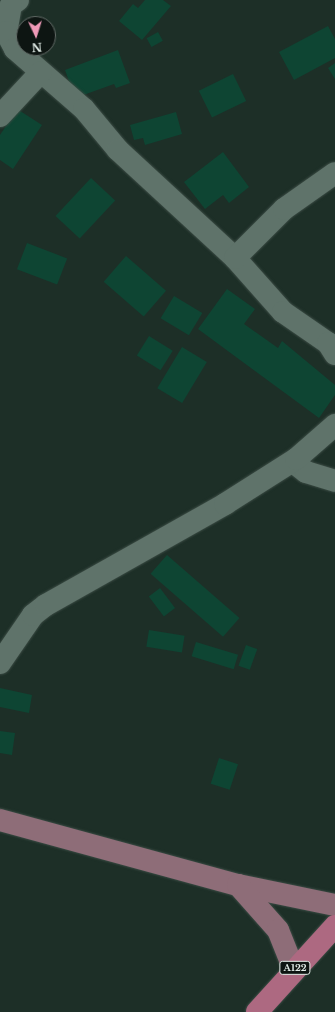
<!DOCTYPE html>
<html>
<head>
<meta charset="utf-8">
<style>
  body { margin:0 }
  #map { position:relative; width:335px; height:1012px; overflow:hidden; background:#1d2f27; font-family:"Libre Baskerville",serif }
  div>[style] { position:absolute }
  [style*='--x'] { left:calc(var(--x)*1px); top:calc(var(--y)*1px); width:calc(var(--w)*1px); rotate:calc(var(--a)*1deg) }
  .building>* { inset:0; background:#0e4533; transform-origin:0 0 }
  .roads { filter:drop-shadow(0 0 1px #3b4b44) drop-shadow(0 0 1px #3b4b44) }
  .minor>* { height:22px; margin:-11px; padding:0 11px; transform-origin:11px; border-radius:11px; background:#5f736a }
  .major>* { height:22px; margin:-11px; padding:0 11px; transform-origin:11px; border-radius:11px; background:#8e6d78 }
  .highway>* { height:22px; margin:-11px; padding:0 11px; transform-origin:11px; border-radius:11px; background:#ad6981 }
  span { translate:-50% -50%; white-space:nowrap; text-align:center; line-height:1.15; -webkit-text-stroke:3px #0d1512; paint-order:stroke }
  .shield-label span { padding:1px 3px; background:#0d1512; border:1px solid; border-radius:3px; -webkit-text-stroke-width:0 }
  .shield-label { font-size:9px; color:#e4efea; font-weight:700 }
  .north { position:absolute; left:16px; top:16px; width:40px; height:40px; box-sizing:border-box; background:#0d1512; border:1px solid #636c68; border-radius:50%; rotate:176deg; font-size:11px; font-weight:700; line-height:16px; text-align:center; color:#e4efea }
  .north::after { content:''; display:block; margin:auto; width:14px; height:18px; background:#ef9ab8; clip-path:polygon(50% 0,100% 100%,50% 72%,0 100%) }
</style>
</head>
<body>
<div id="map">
  <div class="building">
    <div style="clip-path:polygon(145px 0,163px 0,171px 6px,142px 40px,119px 21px,133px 4px,138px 8px)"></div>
    <div style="clip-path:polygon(328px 26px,335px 39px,335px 58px,294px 80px,279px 52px)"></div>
    <div style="left:158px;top:32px;width:10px;height:13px;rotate:61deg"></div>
    <div style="clip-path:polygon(118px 50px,130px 83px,116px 88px,114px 84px,75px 98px,65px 70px)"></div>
    <div style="clip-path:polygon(335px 63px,335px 79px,328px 68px)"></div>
    <div style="left:233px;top:74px;width:30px;height:38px;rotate:64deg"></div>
    <div style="clip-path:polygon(17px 109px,42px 125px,13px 169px,0 160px,0 135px)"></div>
    <div style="clip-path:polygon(176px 112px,182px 134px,145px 145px,143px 138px,134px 140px,130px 125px)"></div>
    <div style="clip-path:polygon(223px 152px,249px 187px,229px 203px,223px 195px,205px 209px,184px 182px)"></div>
    <div style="left:91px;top:178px;width:33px;height:52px;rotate:43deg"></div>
    <div style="left:27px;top:243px;width:43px;height:28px;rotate:21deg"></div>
    <div style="left:126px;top:256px;width:53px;height:34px;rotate:41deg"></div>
    <div style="clip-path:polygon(227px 289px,255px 309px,244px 324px,278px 348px,282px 341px,335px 385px,335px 395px,319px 418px,198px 329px)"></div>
    <div style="left:174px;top:296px;width:33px;height:26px;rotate:31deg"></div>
    <div style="left:149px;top:336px;width:28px;height:23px;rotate:32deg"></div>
    <div style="left:182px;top:347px;width:29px;height:48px;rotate:31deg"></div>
    <div style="left:167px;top:555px;width:96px;height:25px;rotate:41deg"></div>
    <div style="left:160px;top:588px;width:25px;height:14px;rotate:53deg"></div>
    <div style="left:149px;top:630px;width:36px;height:17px;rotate:9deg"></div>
    <div style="left:196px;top:642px;width:44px;height:15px;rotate:17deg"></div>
    <div style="left:246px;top:645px;width:12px;height:22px;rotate:20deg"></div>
    <div style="clip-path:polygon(0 688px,32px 695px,29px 713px,0 707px)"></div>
    <div style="clip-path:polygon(0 731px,15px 733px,12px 755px,0 753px)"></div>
    <div style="left:219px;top:758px;width:20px;height:27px;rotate:18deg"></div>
  </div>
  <div class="roads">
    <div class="minor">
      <div style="--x:18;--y:0;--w:9;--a:144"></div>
      <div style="--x:11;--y:5;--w:27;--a:100"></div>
      <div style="--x:6;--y:32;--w:19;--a:62"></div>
      <div style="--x:15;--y:49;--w:91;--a:41"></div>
      <div style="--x:84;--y:109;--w:53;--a:50.3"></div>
      <div style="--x:118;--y:150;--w:159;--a:42.7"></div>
      <div style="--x:235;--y:258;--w:72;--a:48.4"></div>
      <div style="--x:283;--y:312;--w:55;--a:34.6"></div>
      <div style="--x:328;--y:343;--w:13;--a:58"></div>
      <div style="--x:0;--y:116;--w:60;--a:-47"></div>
      <div style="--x:235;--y:258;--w:69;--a:-45"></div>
      <div style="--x:284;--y:209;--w:62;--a:-35.2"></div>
      <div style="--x:296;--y:459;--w:6;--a:81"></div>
      <div style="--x:297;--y:465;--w:11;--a:38"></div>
      <div style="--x:306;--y:472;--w:30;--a:17"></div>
      <div style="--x:0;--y:663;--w:58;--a:-55.5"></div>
      <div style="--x:33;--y:615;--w:16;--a:-38"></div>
      <div style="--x:46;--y:605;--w:206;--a:-29.4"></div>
      <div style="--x:225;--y:504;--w:84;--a:-32.4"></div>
      <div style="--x:296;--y:459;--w:52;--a:-41.1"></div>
    </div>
    <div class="major">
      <div style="--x:0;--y:820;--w:247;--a:15.3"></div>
      <div style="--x:238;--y:885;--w:99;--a:11.7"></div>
      <div style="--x:238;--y:885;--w:60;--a:48.4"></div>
      <div style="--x:278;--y:930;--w:43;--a:68.2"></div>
    </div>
    <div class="highway">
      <div style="--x:257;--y:1012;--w:116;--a:-47.8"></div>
    </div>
  </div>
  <div class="shield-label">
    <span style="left:295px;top:968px">A122</span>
  </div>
  <div class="north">N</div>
</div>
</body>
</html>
